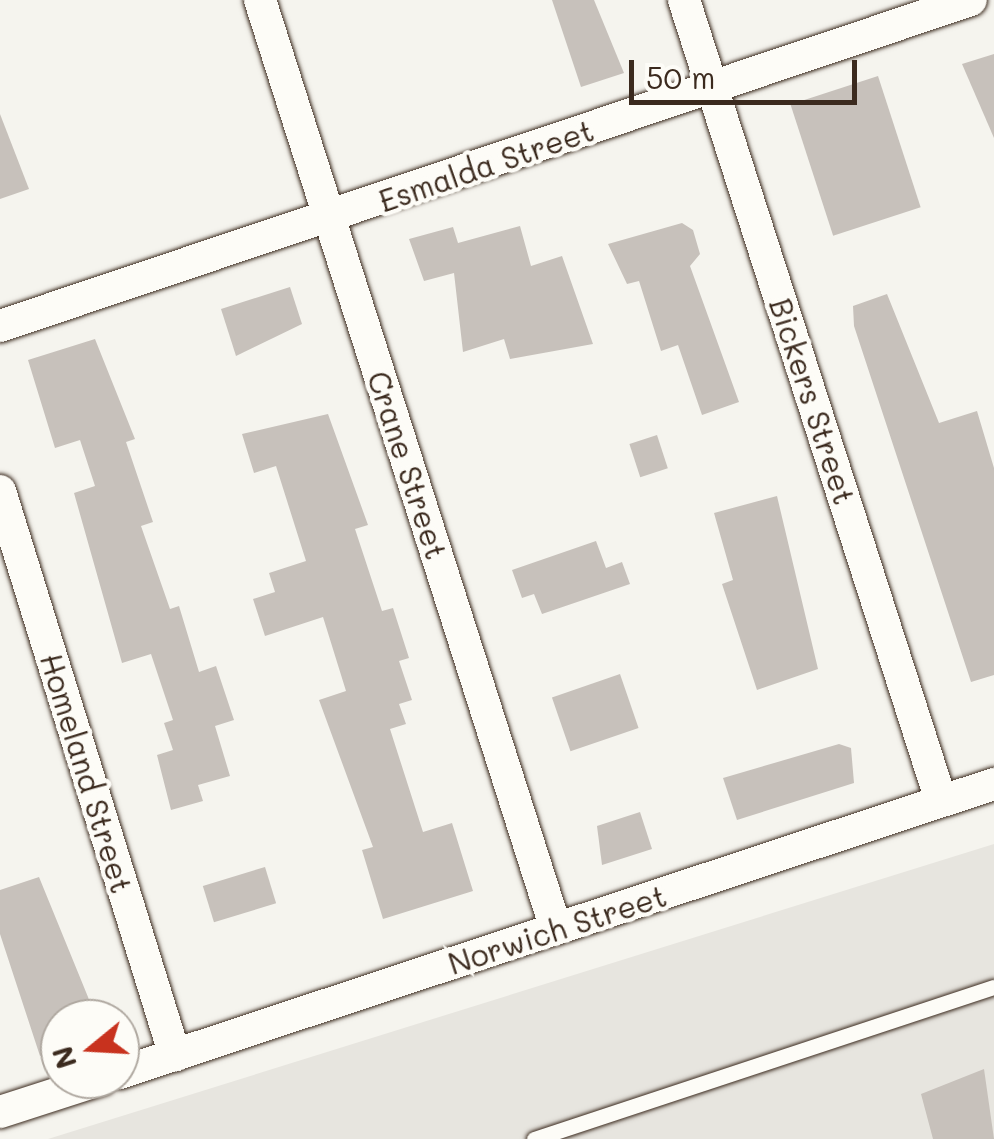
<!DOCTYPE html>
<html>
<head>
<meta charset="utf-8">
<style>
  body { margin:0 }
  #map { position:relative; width:994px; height:1139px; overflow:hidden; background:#f5f4ee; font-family:Mali,sans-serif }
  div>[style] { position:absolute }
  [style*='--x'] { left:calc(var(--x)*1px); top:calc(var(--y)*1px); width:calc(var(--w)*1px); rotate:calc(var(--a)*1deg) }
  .built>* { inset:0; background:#e7e5df }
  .building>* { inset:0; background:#c7c1bb; transform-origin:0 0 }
  .roads { filter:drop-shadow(0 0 2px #3b2a1e) drop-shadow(0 0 2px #3b2a1e) }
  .lane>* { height:15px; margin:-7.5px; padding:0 7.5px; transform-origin:7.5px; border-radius:7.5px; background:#fdfcf7 }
  .street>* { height:32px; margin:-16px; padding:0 16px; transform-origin:16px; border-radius:16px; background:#fdfcf7 }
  span { translate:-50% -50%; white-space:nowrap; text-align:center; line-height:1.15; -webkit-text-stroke:9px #fdfcf7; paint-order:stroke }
  .street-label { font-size:30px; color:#3b2a1e }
  .north { position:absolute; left:40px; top:999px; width:100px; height:100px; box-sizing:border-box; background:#fdfcf7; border:2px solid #afa8a0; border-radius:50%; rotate:252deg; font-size:28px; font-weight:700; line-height:40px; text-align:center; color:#3b2a1e }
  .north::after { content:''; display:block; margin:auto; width:35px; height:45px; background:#c8321e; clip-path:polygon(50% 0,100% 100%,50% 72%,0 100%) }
  .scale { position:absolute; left:629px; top:60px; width:228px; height:45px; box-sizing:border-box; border:5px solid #3b2a1e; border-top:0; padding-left:12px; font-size:30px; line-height:35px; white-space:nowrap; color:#3b2a1e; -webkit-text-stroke:8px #fdfcf7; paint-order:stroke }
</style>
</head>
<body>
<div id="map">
  <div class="built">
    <div style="clip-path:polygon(994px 844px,994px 1139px,48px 1139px)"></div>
  </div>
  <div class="building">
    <div style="clip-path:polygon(552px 0,594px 0,624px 73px,581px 87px)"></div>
    <div style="clip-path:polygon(994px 54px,994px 138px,962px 64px)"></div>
    <div style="left:878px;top:76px;width:138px;height:92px;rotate:72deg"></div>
    <div style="clip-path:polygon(0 114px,29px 189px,0 199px)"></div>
    <div style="clip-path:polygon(682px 223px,693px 230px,700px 254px,690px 266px,739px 402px,702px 415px,678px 345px,661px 351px,639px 281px,627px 284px,608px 244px)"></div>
    <div style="clip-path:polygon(520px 226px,531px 266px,562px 256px,593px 344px,510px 359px,504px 339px,463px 352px,454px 273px,424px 281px,409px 239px,453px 227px,458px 243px)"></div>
    <div style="clip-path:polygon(290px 287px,302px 324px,236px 356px,221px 309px)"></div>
    <div style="clip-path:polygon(887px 294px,939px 423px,977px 411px,994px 468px,994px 675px,971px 682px,854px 326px,853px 306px)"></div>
    <div style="clip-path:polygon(95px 339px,135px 439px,126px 442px,153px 522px,141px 526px,170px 609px,179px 606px,199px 672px,216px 666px,234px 720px,215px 726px,230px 776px,198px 785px,203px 801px,171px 810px,157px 755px,173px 750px,164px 723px,173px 720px,151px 654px,122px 663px,74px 493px,95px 486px,80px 440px,55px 448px,28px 360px)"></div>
    <div style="clip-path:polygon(328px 414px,368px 525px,355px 529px,382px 611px,393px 608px,409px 658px,399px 661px,412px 700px,399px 704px,406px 724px,390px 729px,423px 832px,452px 823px,473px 891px,383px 919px,362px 850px,373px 847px,319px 700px,346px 691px,323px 617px,265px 636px,253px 599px,275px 592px,269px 573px,306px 561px,276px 466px,254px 473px,242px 434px)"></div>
    <div style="left:657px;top:435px;width:35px;height:29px;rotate:72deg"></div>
    <div style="clip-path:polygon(777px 496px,818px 669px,757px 690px,722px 584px,733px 580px,714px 513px)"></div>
    <div style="clip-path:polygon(596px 541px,606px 568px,622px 562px,630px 584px,542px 614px,534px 594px,522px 598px,512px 570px)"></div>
    <div style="left:620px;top:674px;width:57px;height:72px;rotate:71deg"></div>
    <div style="clip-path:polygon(839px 744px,851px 748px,854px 783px,737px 820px,723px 778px)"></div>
    <div style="clip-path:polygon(640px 812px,652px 849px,602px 865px,597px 826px)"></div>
    <div style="left:265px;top:867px;width:38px;height:65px;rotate:73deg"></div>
    <div style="clip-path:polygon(39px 877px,97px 1019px,60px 1019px,60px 1049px,40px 1056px,0 934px,0 890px)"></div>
    <div style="clip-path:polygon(984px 1069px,994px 1139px,933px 1139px,921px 1094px)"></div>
  </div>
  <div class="roads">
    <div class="lane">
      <div style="--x:534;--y:1139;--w:484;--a:-18.3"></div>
    </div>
    <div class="street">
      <div style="--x:260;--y:0;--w:975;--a:72.33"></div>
      <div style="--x:684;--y:0;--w:841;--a:72.21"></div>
      <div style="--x:0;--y:326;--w:1024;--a:-18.56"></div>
      <div style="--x:0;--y:491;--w:591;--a:72.79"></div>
      <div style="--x:120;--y:1073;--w:921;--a:-18.3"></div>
      <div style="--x:0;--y:1112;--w:107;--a:-17.9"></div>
    </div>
  </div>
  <div class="street-label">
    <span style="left:486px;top:165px;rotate:-19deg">Esmalda Street</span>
    <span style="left:813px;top:401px;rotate:72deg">Bickers Street</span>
    <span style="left:408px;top:465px;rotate:72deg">Crane Street</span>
    <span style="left:87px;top:773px;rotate:73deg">Homeland Street</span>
    <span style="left:557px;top:929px;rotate:-18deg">Norwich Street</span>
  </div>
  <div class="north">N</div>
  <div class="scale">50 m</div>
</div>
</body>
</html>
